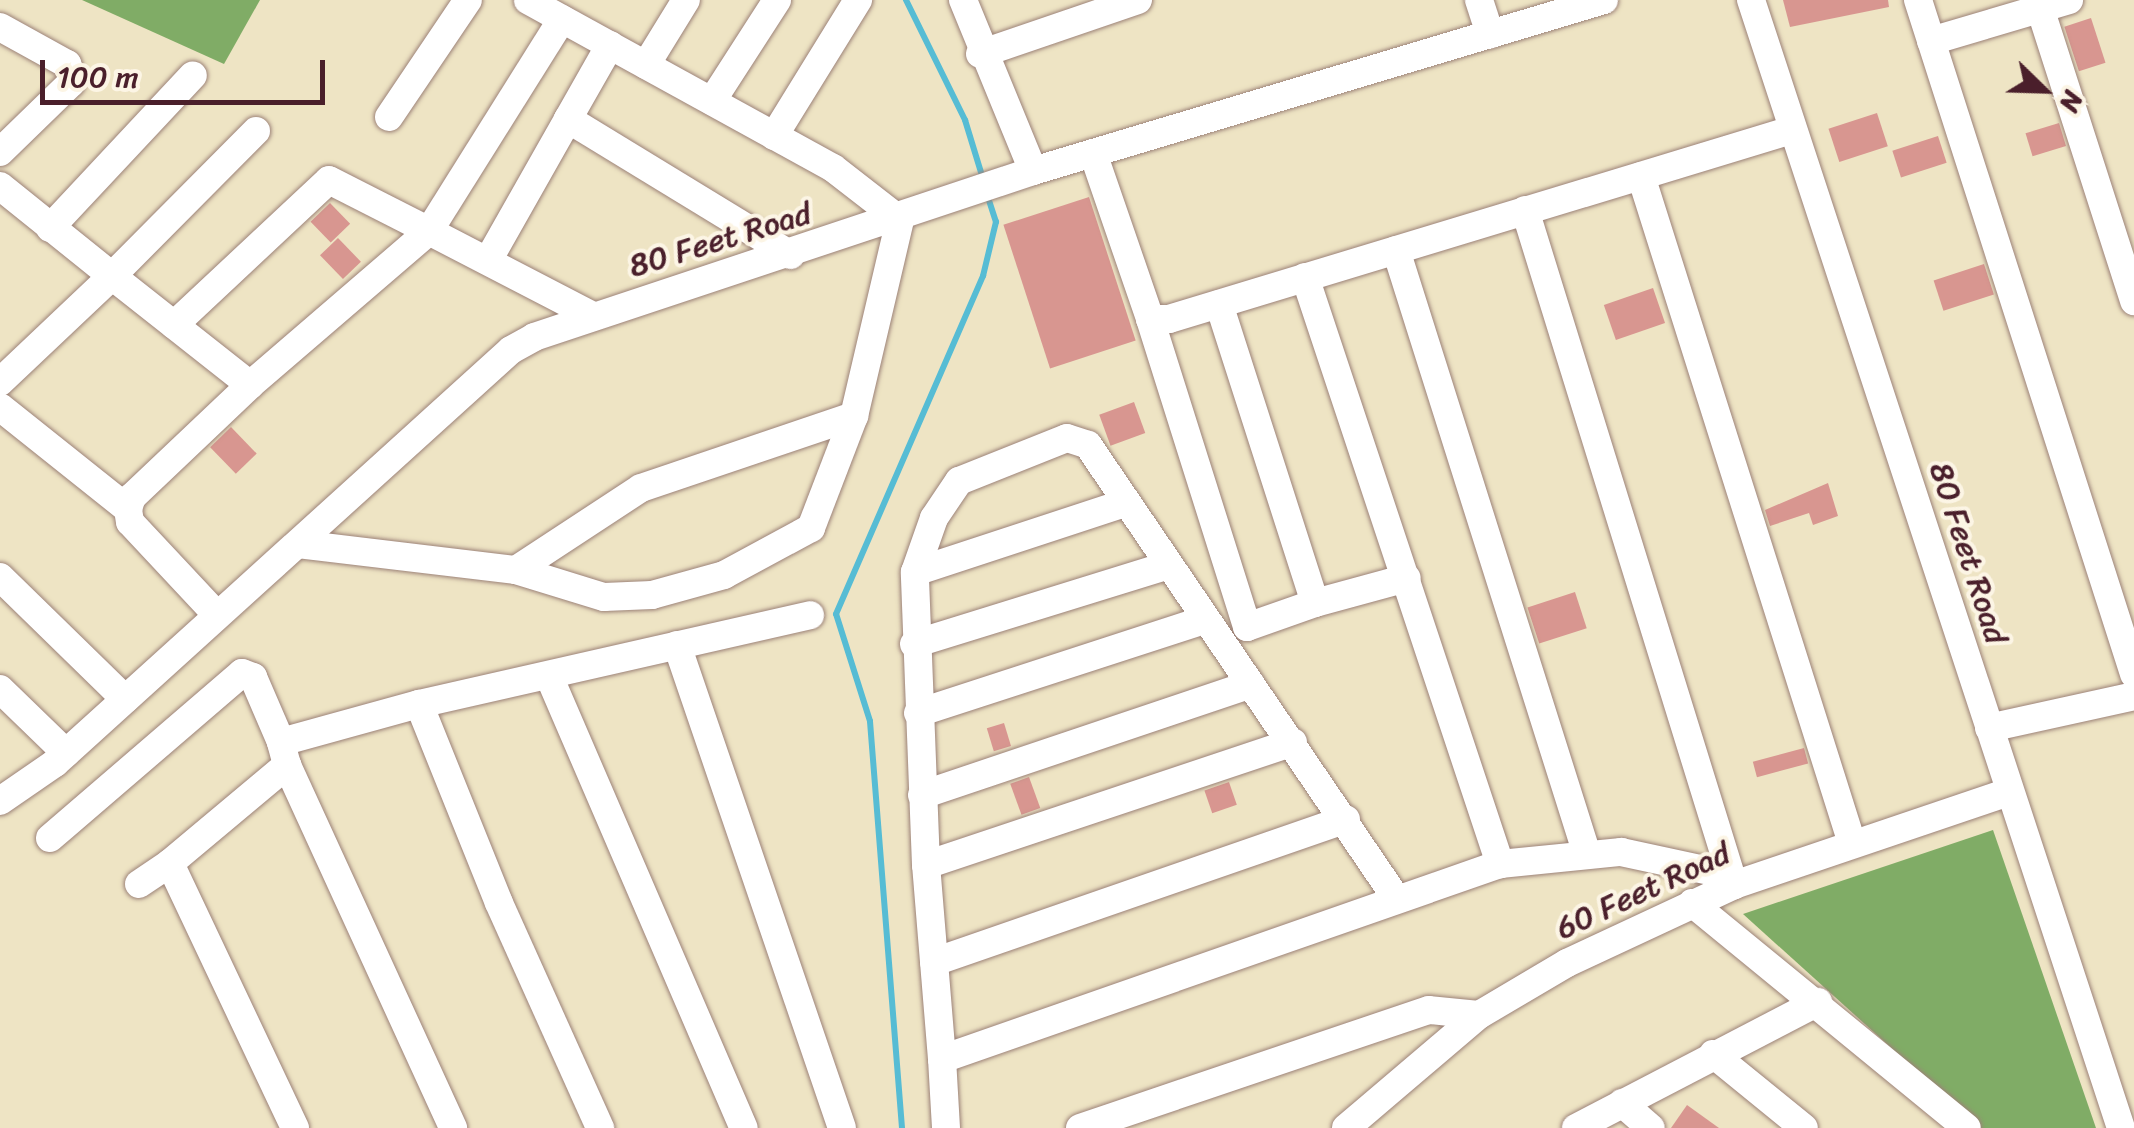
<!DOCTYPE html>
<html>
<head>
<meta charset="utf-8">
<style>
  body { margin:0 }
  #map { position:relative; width:2134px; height:1128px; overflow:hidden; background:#eee4c4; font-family:Sriracha,sans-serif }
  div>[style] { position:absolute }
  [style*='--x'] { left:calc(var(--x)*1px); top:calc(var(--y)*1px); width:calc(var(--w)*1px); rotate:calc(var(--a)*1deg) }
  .forest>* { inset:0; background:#80ac66 }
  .stream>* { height:6px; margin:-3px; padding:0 3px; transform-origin:3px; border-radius:3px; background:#56bcd4 }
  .building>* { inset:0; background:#d89690; transform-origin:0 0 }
  .roads { filter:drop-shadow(0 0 2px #9c8278) drop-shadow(0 0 2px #9c8278) }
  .minor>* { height:28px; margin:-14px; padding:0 14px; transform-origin:14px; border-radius:14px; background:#fff }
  span { translate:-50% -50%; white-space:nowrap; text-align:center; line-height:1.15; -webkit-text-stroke:8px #fcf5e5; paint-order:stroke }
  .street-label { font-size:32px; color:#4a1f2b }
  .north { position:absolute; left:1994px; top:40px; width:100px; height:100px; -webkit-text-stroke:8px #fcf5e5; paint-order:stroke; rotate:113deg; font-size:28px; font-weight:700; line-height:40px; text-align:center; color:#4a1f2b }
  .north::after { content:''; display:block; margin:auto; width:35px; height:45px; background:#4a1f2b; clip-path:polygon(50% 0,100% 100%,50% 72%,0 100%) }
  .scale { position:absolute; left:40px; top:60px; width:285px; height:45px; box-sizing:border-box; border:5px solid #4a1f2b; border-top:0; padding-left:12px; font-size:30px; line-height:35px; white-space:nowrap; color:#4a1f2b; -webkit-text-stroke:8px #fcf5e5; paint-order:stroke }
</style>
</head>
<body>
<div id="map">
  <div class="forest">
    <div style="clip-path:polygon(82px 0,260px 0,224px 64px)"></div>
    <div style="clip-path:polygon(1993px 830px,2096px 1128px,1980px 1128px,1743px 914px)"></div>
  </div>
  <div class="stream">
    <div style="--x:906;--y:0;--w:134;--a:63.8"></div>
    <div style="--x:965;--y:120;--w:65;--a:73"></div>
    <div style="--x:902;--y:1128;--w:408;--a:-94.5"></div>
    <div style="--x:870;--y:721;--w:112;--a:-107.6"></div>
    <div style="--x:836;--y:614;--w:369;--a:-66.5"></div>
    <div style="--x:983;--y:276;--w:56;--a:-76.5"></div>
    <div style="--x:996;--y:222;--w:29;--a:-108"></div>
  </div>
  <div class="building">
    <div style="clip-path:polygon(1783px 0,1888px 0,1889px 7px,1790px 27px)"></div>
    <div style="left:2091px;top:18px;width:47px;height:28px;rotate:72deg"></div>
    <div style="left:1877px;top:113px;width:35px;height:51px;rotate:72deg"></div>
    <div style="left:2059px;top:123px;width:24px;height:35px;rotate:73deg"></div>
    <div style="left:1938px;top:136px;width:28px;height:48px;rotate:72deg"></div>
    <div style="left:1089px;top:197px;width:151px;height:90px;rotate:72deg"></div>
    <div style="left:330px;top:203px;width:29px;height:27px;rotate:46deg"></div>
    <div style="left:338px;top:238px;width:33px;height:25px;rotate:46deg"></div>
    <div style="left:1984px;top:264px;width:32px;height:53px;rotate:72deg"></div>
    <div style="left:1653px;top:288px;width:37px;height:52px;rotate:71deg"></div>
    <div style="left:1134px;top:402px;width:33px;height:37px;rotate:70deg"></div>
    <div style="left:231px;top:427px;width:37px;height:29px;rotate:46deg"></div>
    <div style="clip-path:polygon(1828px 483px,1838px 516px,1813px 525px,1809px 513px,1770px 526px,1765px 510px)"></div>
    <div style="left:1575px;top:592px;width:38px;height:50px;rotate:72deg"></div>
    <div style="left:1004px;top:723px;width:24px;height:18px;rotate:73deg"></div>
    <div style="left:1804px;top:748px;width:16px;height:53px;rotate:75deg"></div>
    <div style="left:1029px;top:777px;width:33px;height:20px;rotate:70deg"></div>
    <div style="left:1229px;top:782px;width:24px;height:26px;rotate:71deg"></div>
    <div style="clip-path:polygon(1687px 1105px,1719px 1128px,1671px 1128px)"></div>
  </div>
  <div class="roads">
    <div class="minor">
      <div style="--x:963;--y:0;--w:185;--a:67.7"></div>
      <div style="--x:1479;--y:0;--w:36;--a:72"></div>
      <div style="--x:1751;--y:0;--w:1187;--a:71.84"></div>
      <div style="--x:1918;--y:0;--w:708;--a:72.23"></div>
      <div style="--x:2040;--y:8;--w:308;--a:72.2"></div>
      <div style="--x:0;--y:27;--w:77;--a:28.9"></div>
      <div style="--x:67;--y:64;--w:11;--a:68"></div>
      <div style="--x:71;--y:74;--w:9;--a:90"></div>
      <div style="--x:71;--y:83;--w:99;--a:135.8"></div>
      <div style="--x:1931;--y:41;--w:144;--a:-16.5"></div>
      <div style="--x:610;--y:45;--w:85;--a:119.6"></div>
      <div style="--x:568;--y:119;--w:261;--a:31.4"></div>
      <div style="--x:980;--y:54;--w:167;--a:-18.9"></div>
      <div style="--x:646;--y:65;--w:76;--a:-58.4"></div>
      <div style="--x:712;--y:101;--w:120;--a:-57.2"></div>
      <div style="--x:389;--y:117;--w:141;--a:-56"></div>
      <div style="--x:256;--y:131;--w:204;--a:134.8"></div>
      <div style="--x:112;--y:276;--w:176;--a:38.3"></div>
      <div style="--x:250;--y:385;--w:236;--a:-40.7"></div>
      <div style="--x:429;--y:231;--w:185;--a:27.4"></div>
      <div style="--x:774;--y:136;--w:160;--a:-58.3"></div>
      <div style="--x:1093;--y:153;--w:176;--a:71"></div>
      <div style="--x:1150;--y:319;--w:19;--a:0"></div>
      <div style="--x:1169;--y:319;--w:651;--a:-16.88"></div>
      <div style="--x:1641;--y:176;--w:700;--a:72.45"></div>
      <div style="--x:0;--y:186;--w:144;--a:38.8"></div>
      <div style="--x:112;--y:276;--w:154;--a:136.6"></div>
      <div style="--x:1525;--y:210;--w:707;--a:72.8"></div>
      <div style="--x:50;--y:228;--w:209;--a:-46.9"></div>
      <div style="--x:1396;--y:250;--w:630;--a:72.46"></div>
      <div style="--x:490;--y:257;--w:159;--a:-60.5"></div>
      <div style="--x:1305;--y:277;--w:619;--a:71.62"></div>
      <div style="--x:1219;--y:304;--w:314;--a:72.2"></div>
      <div style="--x:1315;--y:603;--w:95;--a:-15.2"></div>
      <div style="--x:1150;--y:319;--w:323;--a:72.5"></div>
      <div style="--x:1247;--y:627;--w:72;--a:-19.4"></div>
      <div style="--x:174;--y:325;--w:212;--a:-43.1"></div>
      <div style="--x:329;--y:180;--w:112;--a:27"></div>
      <div style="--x:429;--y:231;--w:250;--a:-57.9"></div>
      <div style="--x:0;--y:407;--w:164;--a:38.6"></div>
      <div style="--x:298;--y:544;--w:220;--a:6.8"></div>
      <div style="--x:516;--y:570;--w:92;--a:17.1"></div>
      <div style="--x:604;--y:597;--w:48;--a:-2.4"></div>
      <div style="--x:652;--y:595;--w:75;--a:-15.5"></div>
      <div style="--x:724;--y:575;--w:99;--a:-28.4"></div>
      <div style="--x:811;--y:528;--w:120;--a:-69"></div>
      <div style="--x:854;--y:416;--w:201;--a:-76.8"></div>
      <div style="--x:900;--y:220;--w:85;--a:-142.2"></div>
      <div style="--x:833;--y:168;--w:348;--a:-151.2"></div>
      <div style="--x:516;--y:570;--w:149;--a:-33.3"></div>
      <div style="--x:641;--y:488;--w:225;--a:-18.7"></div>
      <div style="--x:915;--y:572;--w:221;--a:-18.2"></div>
      <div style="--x:0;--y:577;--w:175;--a:44.3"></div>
      <div style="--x:217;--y:615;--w:127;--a:-133.1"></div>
      <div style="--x:130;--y:522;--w:13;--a:-99"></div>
      <div style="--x:128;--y:509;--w:13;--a:-72"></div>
      <div style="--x:132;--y:497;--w:163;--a:-43.5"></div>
      <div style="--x:914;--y:644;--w:264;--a:-17.2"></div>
      <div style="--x:677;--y:645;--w:510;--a:71.14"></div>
      <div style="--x:549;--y:676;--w:492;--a:66.7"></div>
      <div style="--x:0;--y:689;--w:92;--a:44.1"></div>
      <div style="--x:419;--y:704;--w:214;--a:68.1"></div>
      <div style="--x:499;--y:903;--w:247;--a:65.8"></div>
      <div style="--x:918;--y:713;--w:302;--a:-18"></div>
      <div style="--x:1989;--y:728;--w:148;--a:-12.4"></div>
      <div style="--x:287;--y:765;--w:399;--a:65.4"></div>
      <div style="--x:922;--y:795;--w:347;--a:-18.6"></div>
      <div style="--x:0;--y:801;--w:67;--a:-34.6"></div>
      <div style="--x:55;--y:763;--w:615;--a:-42.17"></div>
      <div style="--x:511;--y:350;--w:26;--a:-29"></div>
      <div style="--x:534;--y:337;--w:526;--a:-18.4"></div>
      <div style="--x:1033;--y:171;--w:596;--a:-16.67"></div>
      <div style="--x:50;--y:838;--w:253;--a:-40.7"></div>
      <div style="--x:242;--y:673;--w:12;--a:20"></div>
      <div style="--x:253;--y:677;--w:71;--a:66.7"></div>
      <div style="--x:926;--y:865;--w:387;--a:-18.5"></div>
      <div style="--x:139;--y:884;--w:37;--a:-34"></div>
      <div style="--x:1692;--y:903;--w:355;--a:39.3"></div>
      <div style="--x:934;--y:962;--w:436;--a:-19.1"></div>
      <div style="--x:1713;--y:1054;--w:117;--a:39.1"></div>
      <div style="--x:942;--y:1059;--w:195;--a:-94.7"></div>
      <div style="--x:926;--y:865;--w:293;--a:-92.2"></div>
      <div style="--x:915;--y:572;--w:57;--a:-70.6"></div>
      <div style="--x:934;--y:518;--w:45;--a:-56"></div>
      <div style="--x:959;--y:481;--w:116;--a:-21.7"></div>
      <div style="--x:1067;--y:438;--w:22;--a:18"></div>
      <div style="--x:1088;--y:445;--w:548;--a:55.79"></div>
      <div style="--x:1622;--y:1103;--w:38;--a:41"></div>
      <div style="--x:295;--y:1128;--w:293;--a:-115.3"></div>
      <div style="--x:170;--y:863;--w:153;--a:-39.9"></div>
      <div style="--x:287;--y:765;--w:24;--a:-105"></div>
      <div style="--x:281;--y:742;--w:143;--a:-15.4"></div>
      <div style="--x:419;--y:704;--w:401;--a:-12.8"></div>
      <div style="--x:946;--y:1128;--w:69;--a:-93.3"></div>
      <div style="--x:942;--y:1059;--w:591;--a:-19.26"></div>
      <div style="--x:1500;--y:864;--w:122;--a:-5.7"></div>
      <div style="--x:1621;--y:852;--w:109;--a:12.1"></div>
      <div style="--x:1080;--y:1128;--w:368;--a:-18.7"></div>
      <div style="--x:1429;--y:1010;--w:50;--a:5.7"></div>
      <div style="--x:1346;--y:1128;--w:175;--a:-40.4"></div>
      <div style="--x:1479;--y:1015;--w:102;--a:-30.6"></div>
      <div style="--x:1567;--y:963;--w:184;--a:-25"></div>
      <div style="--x:1734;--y:885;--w:290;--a:-18.7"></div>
      <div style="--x:1576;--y:1128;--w:273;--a:-27.5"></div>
    </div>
  </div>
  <div class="street-label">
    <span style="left:720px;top:240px;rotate:-17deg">80 Feet Road</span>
    <span style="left:1968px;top:553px;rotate:72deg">80 Feet Road</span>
    <span style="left:1643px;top:891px;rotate:-25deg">60 Feet Road</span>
  </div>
  <div class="north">N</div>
  <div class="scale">100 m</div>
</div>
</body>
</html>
